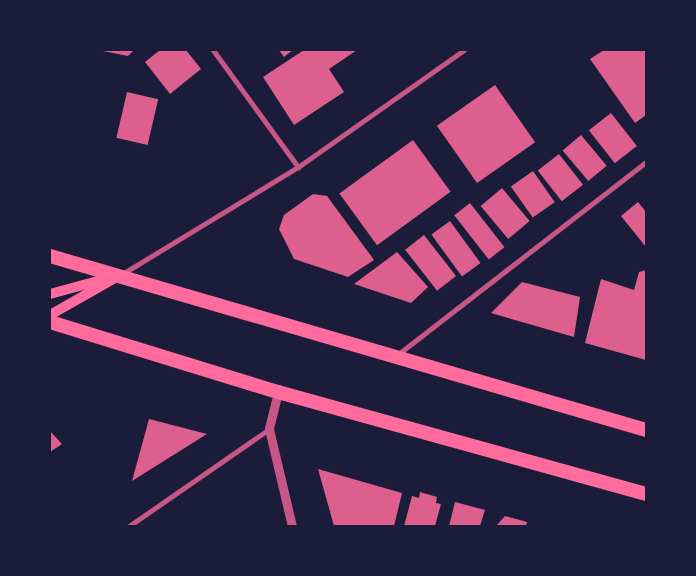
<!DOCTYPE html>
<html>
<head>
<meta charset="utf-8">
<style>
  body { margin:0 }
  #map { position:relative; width:696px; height:576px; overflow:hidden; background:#1b1b3a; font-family:Poppins,sans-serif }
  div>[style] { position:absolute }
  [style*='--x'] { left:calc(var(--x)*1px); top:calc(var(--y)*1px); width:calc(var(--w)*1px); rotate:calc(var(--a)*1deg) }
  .building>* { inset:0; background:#dd5f8e; transform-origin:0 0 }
  .minor>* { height:5px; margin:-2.5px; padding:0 2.5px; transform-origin:2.5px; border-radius:2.5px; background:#c65784 }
  .tertiary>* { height:9px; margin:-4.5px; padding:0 4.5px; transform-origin:4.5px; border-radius:4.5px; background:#c65784 }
  .secondary>* { height:10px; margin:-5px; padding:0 5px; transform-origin:5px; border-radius:5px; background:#ff6b9d }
  .trunk>* { height:14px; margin:-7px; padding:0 7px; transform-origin:7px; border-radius:7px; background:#ff6b9d }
  span { translate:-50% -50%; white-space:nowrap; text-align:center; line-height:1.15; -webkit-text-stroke:5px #1b1b3a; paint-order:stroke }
  .frame { position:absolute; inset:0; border:51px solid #1b1b3a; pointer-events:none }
</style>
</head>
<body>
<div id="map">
  <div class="building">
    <div style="clip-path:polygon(98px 50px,134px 50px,128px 56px)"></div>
    <div style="clip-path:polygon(160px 50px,186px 50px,201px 69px,170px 94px,145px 62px)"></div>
    <div style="clip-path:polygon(279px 50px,293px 50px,284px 57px)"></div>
    <div style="clip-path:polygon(304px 50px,357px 50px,329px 69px,344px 92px,294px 125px,263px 77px)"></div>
    <div style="clip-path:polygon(604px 50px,646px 50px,646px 115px,635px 123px,590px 59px)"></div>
    <div style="left:495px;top:85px;width:70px;height:71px;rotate:55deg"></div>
    <div style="left:127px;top:92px;width:32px;height:47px;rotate:13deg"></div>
    <div style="left:611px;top:113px;width:42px;height:28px;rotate:52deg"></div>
    <div style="left:581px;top:135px;width:40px;height:24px;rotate:50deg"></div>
    <div style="left:413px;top:140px;width:64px;height:91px;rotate:54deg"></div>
    <div style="left:559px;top:154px;width:39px;height:27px;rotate:52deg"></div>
    <div style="left:533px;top:171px;width:38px;height:27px;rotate:55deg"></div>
    <div style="left:502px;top:188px;width:43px;height:28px;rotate:50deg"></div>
    <div style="clip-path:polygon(313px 194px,327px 196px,374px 260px,348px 277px,294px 259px,279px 229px,284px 215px)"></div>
    <div style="clip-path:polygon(638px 202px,646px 212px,646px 247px,621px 216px)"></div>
    <div style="left:470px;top:203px;width:56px;height:20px;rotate:52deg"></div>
    <div style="left:450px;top:221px;width:52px;height:23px;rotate:54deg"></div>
    <div style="left:424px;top:235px;width:52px;height:24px;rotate:52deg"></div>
    <div style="clip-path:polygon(397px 252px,428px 287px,411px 303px,354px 284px)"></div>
    <div style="clip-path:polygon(646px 270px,646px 360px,585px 343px,601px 279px,634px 290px,639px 272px)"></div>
    <div style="clip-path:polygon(522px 282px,580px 297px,574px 337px,491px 313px)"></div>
    <div style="clip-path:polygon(149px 419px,207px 434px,132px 481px)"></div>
    <div style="clip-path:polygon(50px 431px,62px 444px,50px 452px)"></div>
    <div style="clip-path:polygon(318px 469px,402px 493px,394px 526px,334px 526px)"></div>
    <div style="clip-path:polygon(420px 492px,437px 497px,436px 503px,441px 504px,435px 526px,404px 526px,412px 496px,419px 498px)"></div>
    <div style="clip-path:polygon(455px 502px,485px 510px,480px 526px,449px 526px)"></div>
    <div style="clip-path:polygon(505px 516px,527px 522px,526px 526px,496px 526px)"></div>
  </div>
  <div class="minor">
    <div style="--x:213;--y:50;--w:145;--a:54"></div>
    <div style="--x:122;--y:274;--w:206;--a:-31.3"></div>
    <div style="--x:298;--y:167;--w:203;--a:-35.2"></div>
    <div style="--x:397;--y:355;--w:315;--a:-37.8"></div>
    <div style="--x:129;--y:526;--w:170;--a:-34.7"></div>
  </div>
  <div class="tertiary">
    <div style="--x:278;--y:392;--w:38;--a:104"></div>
    <div style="--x:269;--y:429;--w:100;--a:76.7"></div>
  </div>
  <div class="secondary">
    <div style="--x:50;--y:294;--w:57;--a:-15.3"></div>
    <div style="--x:50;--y:315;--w:81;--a:-29.7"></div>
  </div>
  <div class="trunk">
    <div style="--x:50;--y:256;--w:621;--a:16.27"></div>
    <div style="--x:50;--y:322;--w:239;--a:17.1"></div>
    <div style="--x:278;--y:392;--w:382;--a:15.5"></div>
  </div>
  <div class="frame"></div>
</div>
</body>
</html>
